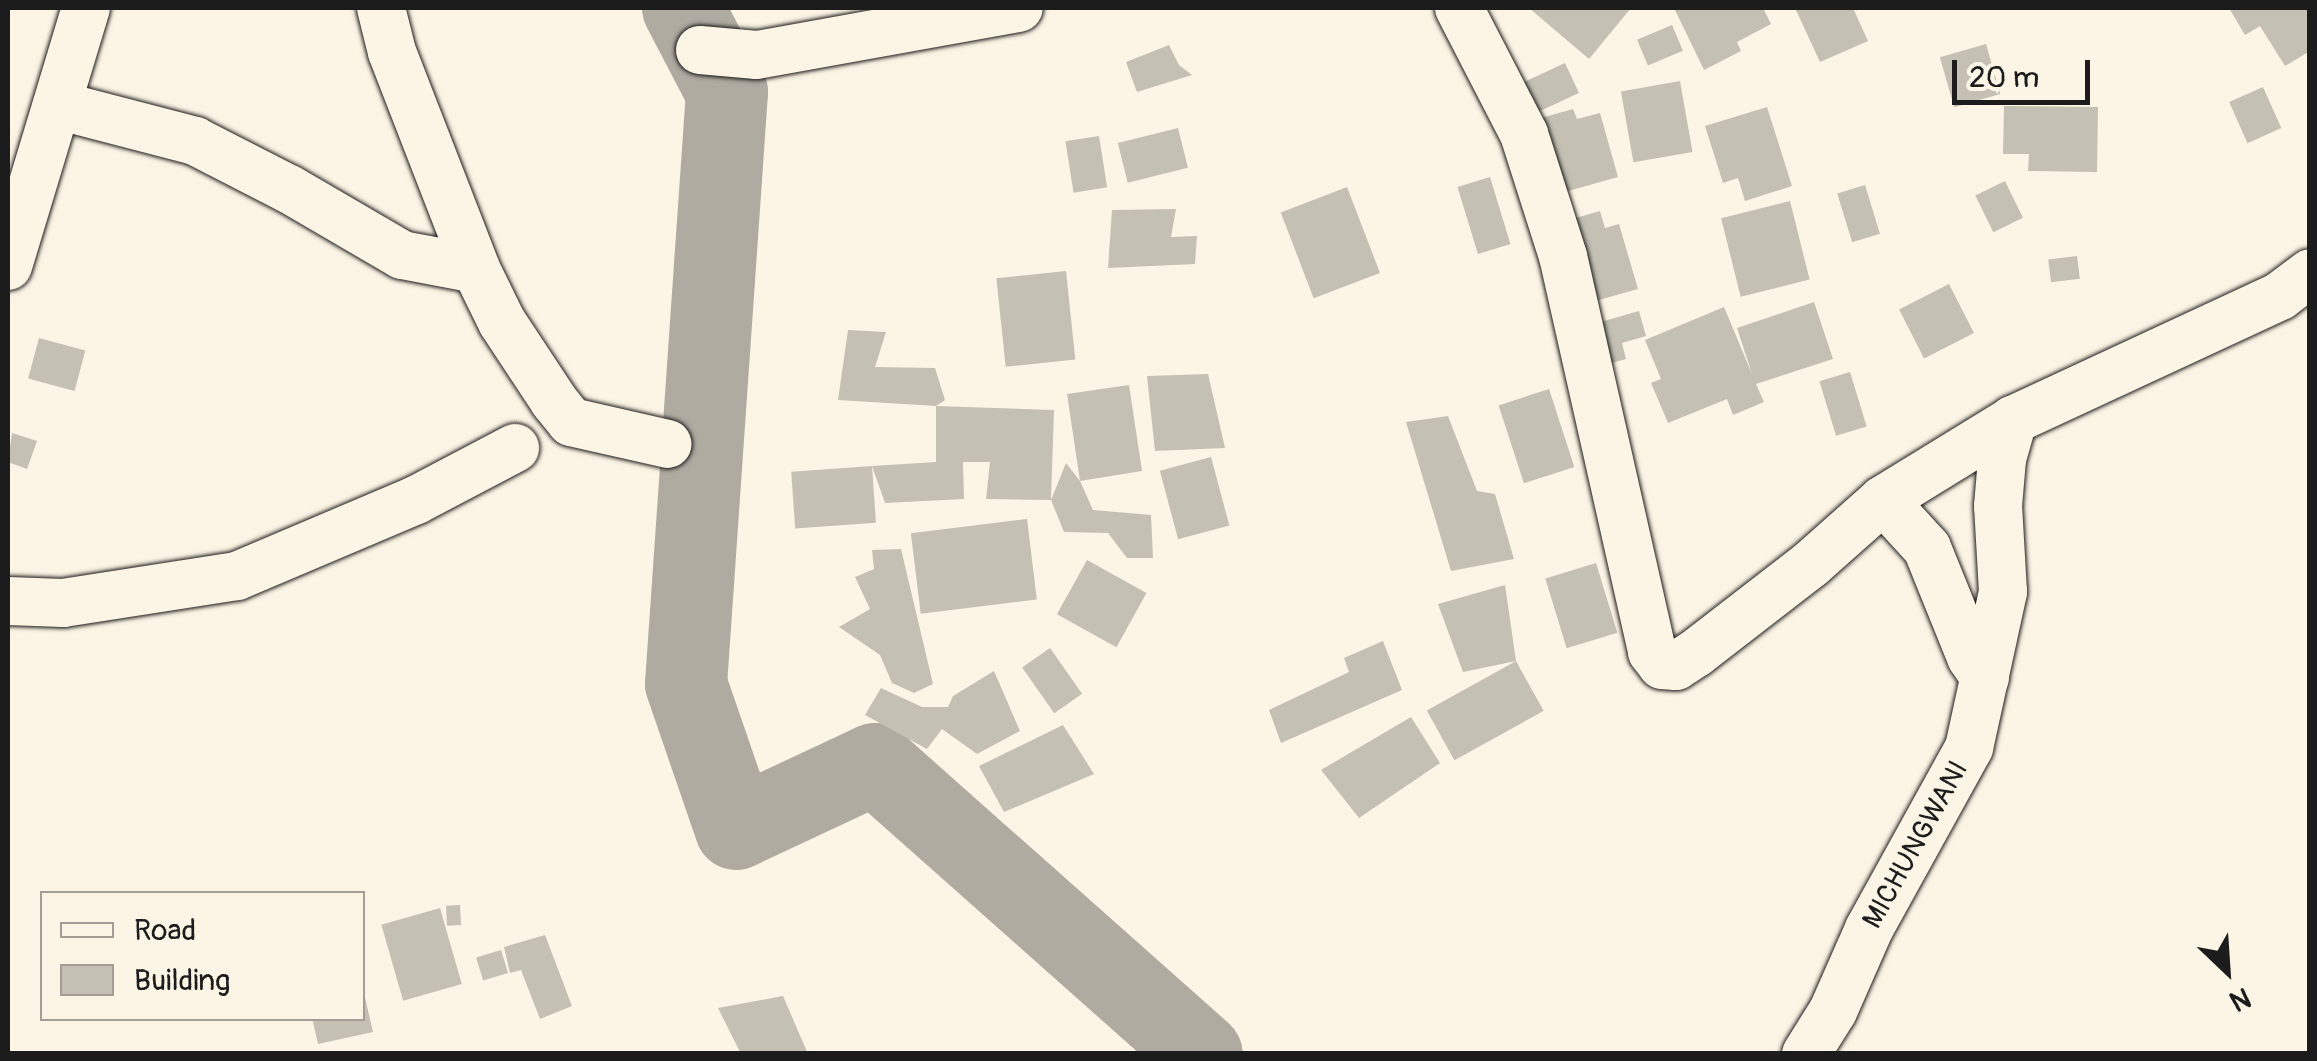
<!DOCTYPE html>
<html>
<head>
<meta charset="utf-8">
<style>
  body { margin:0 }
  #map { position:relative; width:2317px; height:1061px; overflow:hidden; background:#fcf5e5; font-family:Pangolin,sans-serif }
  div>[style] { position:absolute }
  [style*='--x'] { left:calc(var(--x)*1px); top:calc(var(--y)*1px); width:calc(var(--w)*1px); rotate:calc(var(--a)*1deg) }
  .river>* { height:82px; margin:-41px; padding:0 41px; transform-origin:41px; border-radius:41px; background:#b0aba1 }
  .building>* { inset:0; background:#c4c0b3; transform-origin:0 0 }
  .roads { filter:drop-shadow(0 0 2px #1c1c1c) drop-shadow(0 0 2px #1c1c1c) }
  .minor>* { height:48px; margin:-24px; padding:0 24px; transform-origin:24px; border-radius:24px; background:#fcf5e5 }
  span { translate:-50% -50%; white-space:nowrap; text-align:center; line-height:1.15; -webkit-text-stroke:8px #fcf5e5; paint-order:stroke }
  .street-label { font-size:28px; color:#1c1c1c }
  .frame { position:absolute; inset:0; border:10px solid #1c1c1c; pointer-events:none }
  .legend { position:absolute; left:40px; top:891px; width:325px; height:130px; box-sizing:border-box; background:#fcf5e5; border:2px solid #a29e95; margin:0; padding:12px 18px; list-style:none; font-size:30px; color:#1c1c1c }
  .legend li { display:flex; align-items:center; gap:20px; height:50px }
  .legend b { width:50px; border:2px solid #a29e95 }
  .north { position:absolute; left:2177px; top:921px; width:100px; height:100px; -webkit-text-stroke:8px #fcf5e5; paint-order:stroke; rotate:155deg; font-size:28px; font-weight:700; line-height:40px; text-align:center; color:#1c1c1c }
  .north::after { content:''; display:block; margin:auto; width:35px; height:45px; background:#1c1c1c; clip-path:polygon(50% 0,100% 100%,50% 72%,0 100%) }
  .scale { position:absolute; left:1952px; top:60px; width:138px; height:45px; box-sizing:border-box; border:5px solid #1c1c1c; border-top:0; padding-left:12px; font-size:30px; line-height:35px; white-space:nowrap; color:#1c1c1c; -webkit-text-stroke:8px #fcf5e5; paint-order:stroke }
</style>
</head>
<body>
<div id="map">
  <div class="river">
    <div style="--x:683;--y:8;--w:95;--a:62.4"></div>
    <div style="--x:727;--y:92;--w:593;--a:93.96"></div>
    <div style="--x:686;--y:684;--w:153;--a:71"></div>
    <div style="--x:736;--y:829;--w:153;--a:-25.1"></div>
    <div style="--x:875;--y:764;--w:437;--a:41.6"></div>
  </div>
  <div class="building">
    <div style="clip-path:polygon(1529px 8px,1631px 8px,1589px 59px)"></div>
    <div style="clip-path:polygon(1674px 8px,1763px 8px,1771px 24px,1737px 42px,1741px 51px,1704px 70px)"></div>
    <div style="clip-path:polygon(1795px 8px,1853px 8px,1868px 41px,1820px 62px)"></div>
    <div style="clip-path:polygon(2229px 8px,2310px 8px,2310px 51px,2285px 66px,2260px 26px,2245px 35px)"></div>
    <div style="left:1672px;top:25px;width:28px;height:38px;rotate:67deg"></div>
    <div style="left:1986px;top:44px;width:52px;height:48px;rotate:74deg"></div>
    <div style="clip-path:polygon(1169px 45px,1179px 65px,1192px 75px,1137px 92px,1126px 62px)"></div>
    <div style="left:1565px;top:63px;width:33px;height:57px;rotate:65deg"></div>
    <div style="left:1680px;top:81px;width:72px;height:60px;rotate:80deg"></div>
    <div style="left:2263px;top:87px;width:45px;height:37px;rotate:66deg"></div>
    <div style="clip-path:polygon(2004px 106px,2098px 107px,2097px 172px,2028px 171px,2029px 154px,2003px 154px)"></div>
    <div style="clip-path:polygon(1767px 107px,1792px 186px,1745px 201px,1738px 178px,1723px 183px,1705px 126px)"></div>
    <div style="clip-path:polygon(1573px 109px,1577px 119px,1600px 113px,1618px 177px,1554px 195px,1534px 120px)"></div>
    <div style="left:1178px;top:128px;width:41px;height:62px;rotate:76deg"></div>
    <div style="left:1099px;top:136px;width:52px;height:34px;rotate:81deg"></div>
    <div style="left:1490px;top:177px;width:70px;height:34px;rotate:73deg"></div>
    <div style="left:2005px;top:181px;width:41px;height:33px;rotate:64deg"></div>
    <div style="left:1865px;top:185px;width:51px;height:29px;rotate:73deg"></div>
    <div style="left:1347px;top:187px;width:92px;height:71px;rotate:69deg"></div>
    <div style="left:1790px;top:201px;width:81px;height:71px;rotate:76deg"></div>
    <div style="clip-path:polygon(1176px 209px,1171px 237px,1197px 236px,1195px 264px,1108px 268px,1112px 210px)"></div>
    <div style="clip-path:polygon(1600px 211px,1605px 228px,1619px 224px,1638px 289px,1588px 303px,1565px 221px)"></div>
    <div style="left:2077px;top:256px;width:23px;height:29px;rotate:83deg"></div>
    <div style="left:1066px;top:271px;width:89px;height:70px;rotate:84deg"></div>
    <div style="left:1949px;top:284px;width:55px;height:56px;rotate:63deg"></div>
    <div style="clip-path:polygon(1814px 302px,1833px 359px,1756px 384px,1764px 402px,1733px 415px,1727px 399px,1668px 423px,1651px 383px,1661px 379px,1645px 340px,1724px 307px,1752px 374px,1737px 328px)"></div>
    <div style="clip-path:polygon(1639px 311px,1646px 336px,1622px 343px,1626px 359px,1601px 366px,1590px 325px)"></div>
    <div style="clip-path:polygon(848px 330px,886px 332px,875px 367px,935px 368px,945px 400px,936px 406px,838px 400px)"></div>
    <div style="left:39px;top:338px;width:48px;height:42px;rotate:15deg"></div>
    <div style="left:1850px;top:372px;width:57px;height:32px;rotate:73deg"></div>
    <div style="clip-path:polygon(1208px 374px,1225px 448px,1155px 451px,1147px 376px)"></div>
    <div style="clip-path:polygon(1129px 385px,1142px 471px,1080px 481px,1093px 510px,1151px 515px,1153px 558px,1127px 558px,1108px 533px,1064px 532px,1051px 500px,1066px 463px,1080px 481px,1067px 394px)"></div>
    <div style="left:1549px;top:389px;width:82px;height:53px;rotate:72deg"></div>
    <div style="clip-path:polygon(936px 406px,1054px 410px,1051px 500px,986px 499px,990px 462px,963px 462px,964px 499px,885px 503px,872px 466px,936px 462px)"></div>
    <div style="clip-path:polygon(1448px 416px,1477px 491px,1495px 494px,1514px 559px,1451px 571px,1406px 422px)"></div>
    <div style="clip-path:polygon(12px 433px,37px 441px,27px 469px,8px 462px)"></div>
    <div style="left:1211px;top:457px;width:71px;height:53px;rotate:75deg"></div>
    <div style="left:872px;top:466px;width:57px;height:81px;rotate:86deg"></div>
    <div style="left:1027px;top:519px;width:81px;height:117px;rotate:83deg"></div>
    <div style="clip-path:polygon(901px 549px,933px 684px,914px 693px,892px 683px,880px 655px,839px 627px,870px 609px,855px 577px,874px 569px,872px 550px)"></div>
    <div style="left:1087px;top:560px;width:68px;height:62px;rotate:29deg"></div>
    <div style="left:1596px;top:563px;width:73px;height:53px;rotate:73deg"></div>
    <div style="clip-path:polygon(1505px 585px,1516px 661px,1463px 672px,1438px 604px)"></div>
    <div style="clip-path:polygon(1383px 641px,1402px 690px,1281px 743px,1269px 710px,1349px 672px,1344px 658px)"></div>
    <div style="left:1050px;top:648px;width:56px;height:34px;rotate:55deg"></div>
    <div style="left:1516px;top:661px;width:57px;height:102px;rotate:61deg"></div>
    <div style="clip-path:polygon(994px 671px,1020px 731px,977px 754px,942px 729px,927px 749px,865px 715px,881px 688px,922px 707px,948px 707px,953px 696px)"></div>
    <div style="clip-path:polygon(1411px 717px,1440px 763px,1359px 818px,1321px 770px)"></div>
    <div style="clip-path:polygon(1063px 725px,1094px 774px,1004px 812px,979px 766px)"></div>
    <div style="left:460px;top:905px;width:20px;height:14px;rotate:87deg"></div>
    <div style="left:440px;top:908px;width:79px;height:61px;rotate:74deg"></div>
    <div style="clip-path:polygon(545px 935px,572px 1006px,540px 1019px,521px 970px,510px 973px,504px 947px)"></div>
    <div style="left:501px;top:950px;width:24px;height:26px;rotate:73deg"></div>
    <div style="clip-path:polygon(364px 993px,373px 1032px,318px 1044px,312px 1018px,362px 1018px)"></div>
    <div style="clip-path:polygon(783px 996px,808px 1054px,741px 1054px,718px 1008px)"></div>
  </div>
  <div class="roads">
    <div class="minor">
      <div style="--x:381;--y:8;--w:45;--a:76"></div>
      <div style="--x:392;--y:52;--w:233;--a:68.8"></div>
      <div style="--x:476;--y:269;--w:59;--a:63.9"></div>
      <div style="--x:502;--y:322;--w:95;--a:56.6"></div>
      <div style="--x:554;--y:401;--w:27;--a:51"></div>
      <div style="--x:571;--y:422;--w:99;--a:12.8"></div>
      <div style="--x:1459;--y:8;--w:142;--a:62.7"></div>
      <div style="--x:1524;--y:134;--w:128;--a:72.3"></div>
      <div style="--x:1563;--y:256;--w:406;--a:77.3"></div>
      <div style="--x:1652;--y:652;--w:16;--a:52"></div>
      <div style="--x:1662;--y:665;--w:14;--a:4"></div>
      <div style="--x:1676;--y:666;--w:24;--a:-33"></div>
      <div style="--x:1696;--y:653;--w:145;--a:-37.7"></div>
      <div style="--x:1811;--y:564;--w:96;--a:-41.6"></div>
      <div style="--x:1883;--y:500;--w:153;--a:-31.6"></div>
      <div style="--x:700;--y:50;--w:57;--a:5"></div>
      <div style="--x:757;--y:55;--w:266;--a:-10.2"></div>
      <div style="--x:57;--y:105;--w:143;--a:14.6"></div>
      <div style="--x:195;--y:141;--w:106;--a:27.1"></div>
      <div style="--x:289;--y:189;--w:131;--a:30.3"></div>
      <div style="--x:402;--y:255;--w:75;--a:10.7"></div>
      <div style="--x:8;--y:266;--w:270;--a:-73.2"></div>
      <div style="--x:1883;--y:500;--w:65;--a:47.5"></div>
      <div style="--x:1927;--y:548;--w:118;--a:68"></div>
      <div style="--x:1971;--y:657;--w:25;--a:56"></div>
      <div style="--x:8;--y:601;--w:55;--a:2.1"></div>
      <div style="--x:63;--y:603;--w:176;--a:-8.8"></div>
      <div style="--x:237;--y:576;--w:194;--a:-23"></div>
      <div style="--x:416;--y:500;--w:112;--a:-27.7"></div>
      <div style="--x:1806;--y:1054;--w:51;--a:-57.9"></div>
      <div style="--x:1833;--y:1011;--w:90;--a:-66.3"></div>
      <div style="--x:1869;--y:929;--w:207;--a:-61.1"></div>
      <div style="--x:1969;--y:748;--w:160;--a:-77.7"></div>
      <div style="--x:2003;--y:592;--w:86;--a:-93.3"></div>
      <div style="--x:1998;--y:506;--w:47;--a:-85.1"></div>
      <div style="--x:2002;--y:459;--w:41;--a:-74.2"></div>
      <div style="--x:2013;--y:420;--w:294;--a:-24.9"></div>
      <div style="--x:2280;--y:296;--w:38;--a:-37"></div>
    </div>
  </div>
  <div class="street-label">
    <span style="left:1916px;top:845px;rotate:-61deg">MICHUNGWANI</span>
  </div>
  <div class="frame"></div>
  <ul class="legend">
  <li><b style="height:12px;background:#fcf5e5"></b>Road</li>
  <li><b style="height:28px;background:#c4c0b3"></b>Building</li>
  </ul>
  <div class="north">N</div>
  <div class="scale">20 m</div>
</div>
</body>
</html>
